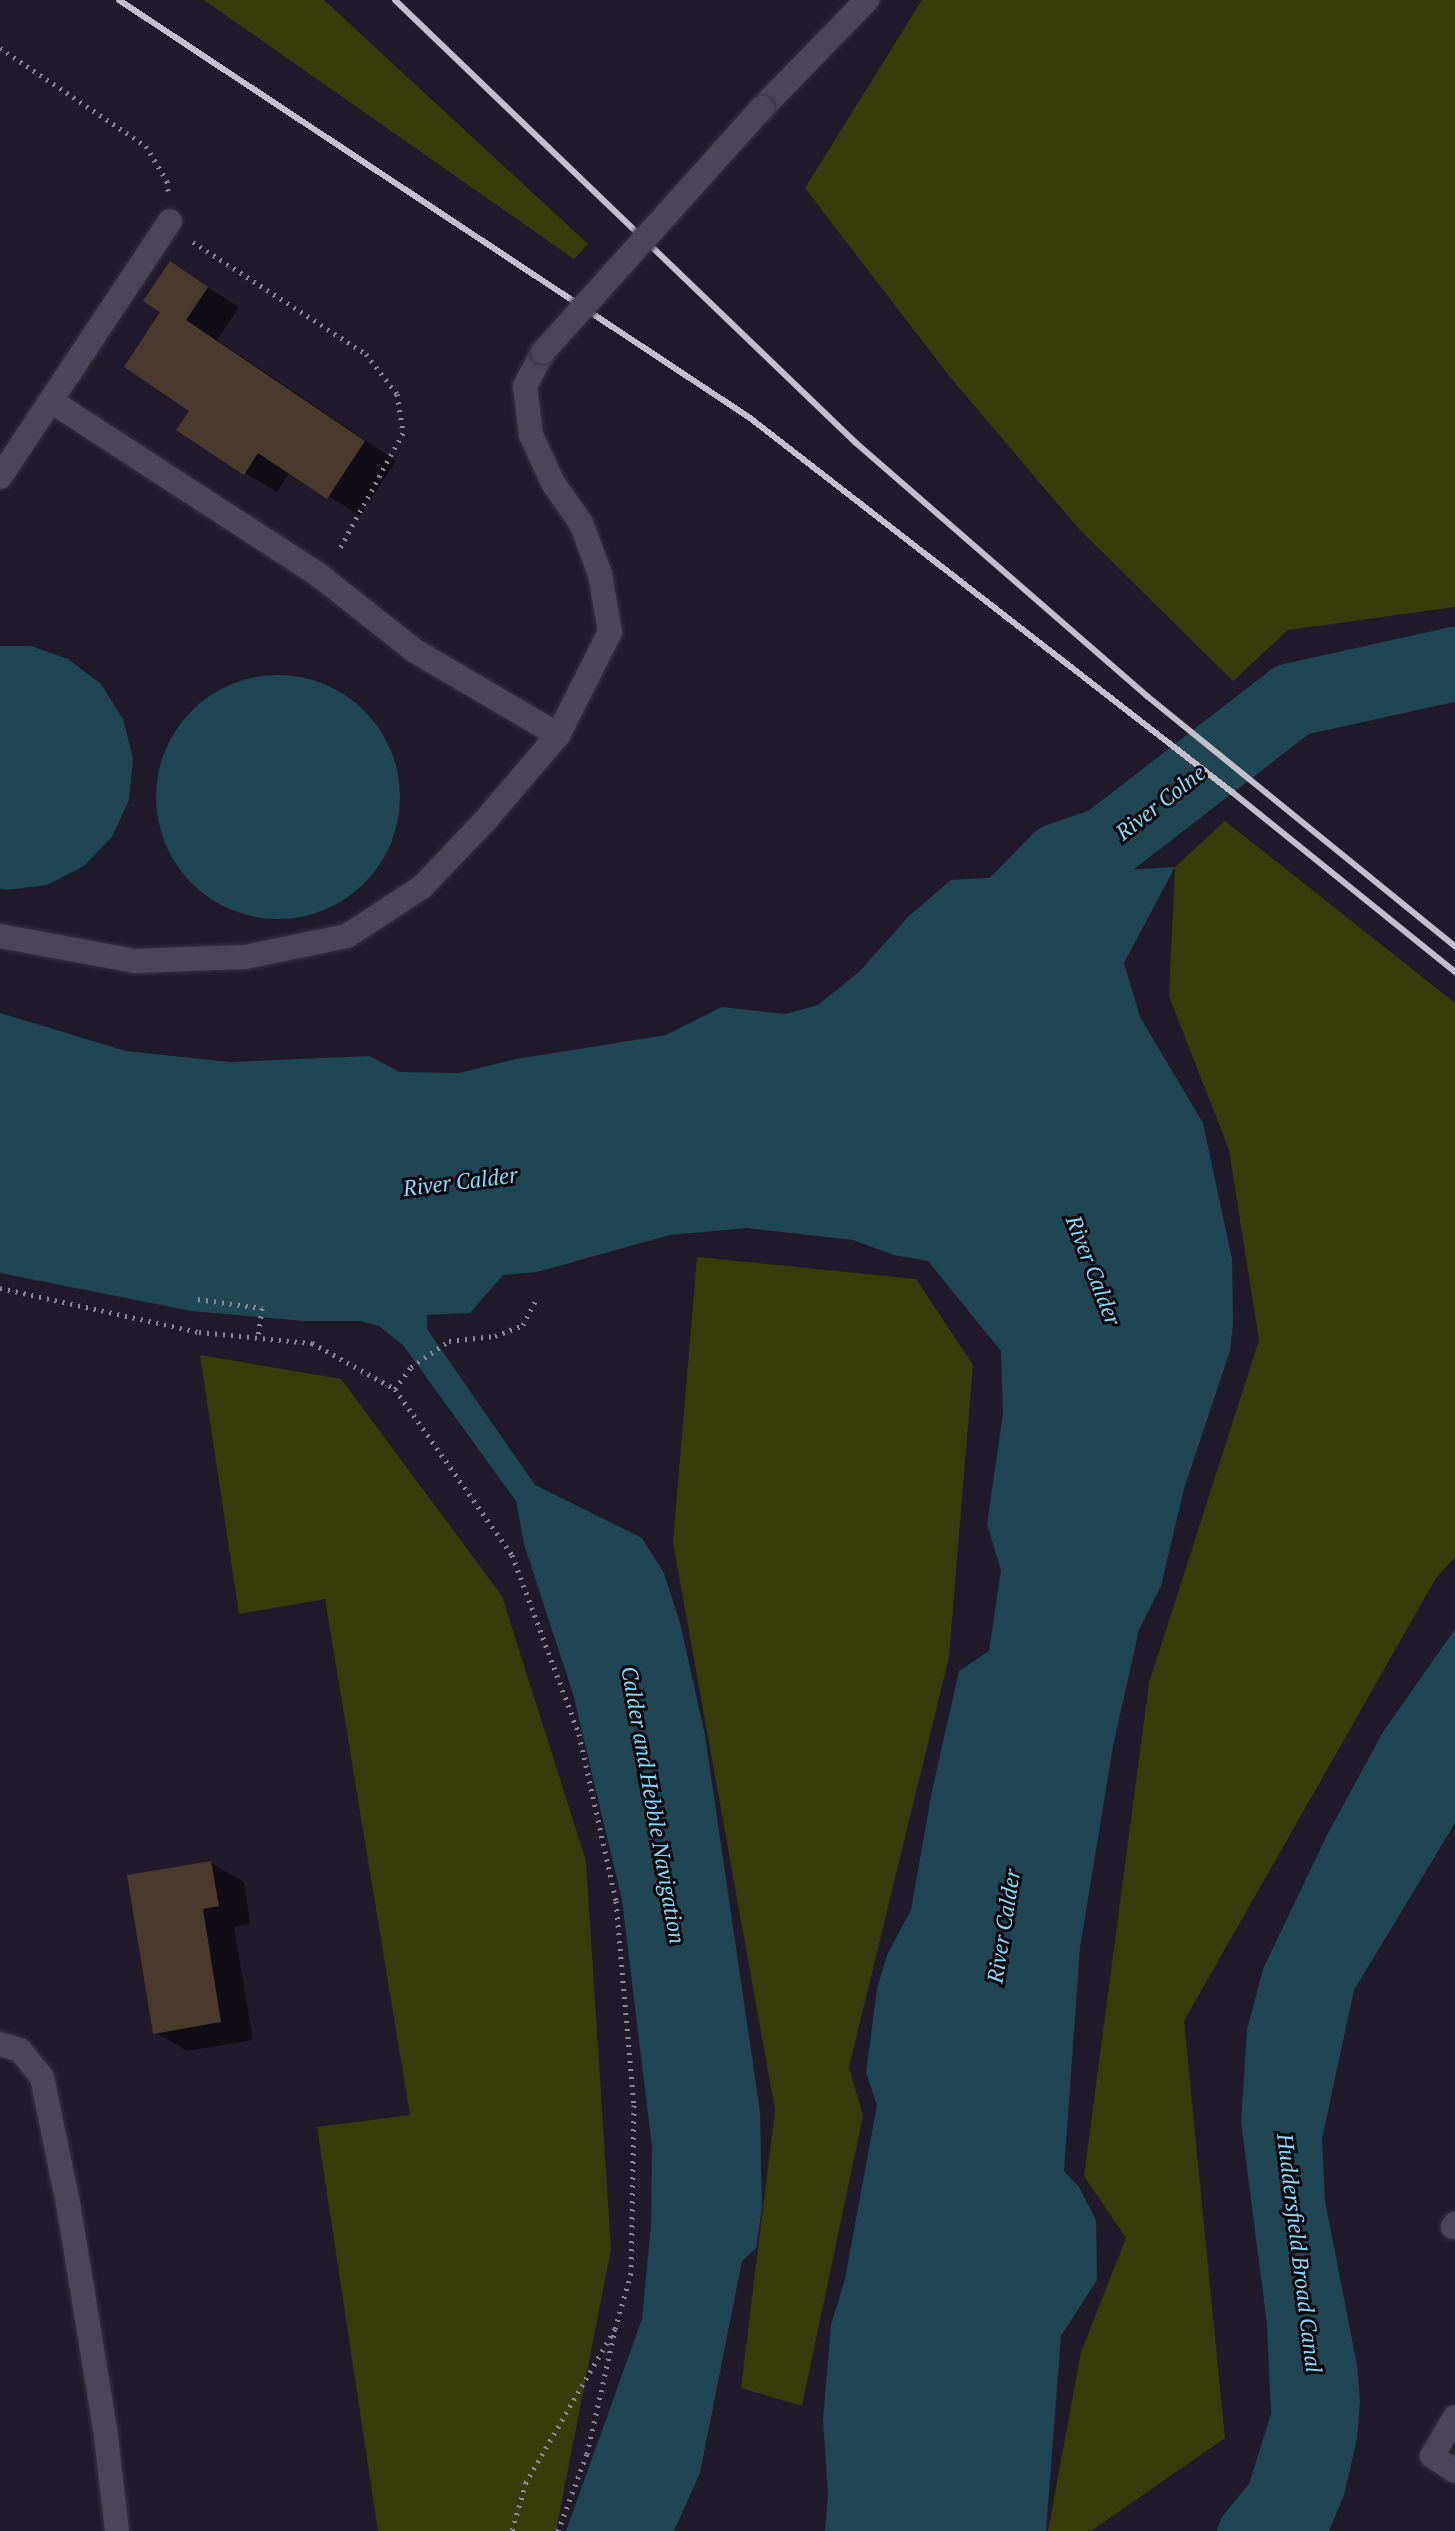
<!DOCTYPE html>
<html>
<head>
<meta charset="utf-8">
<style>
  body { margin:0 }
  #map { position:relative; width:1455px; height:2531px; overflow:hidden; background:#211a2b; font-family:"PT Serif",serif }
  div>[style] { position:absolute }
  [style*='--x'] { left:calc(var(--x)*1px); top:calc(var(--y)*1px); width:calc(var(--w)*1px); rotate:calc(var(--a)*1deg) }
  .green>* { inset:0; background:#383c0a }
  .water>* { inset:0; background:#1e4653 }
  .round { border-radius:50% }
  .shadow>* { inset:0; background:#0007 }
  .river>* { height:74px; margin:-37px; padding:0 37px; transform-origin:37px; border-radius:37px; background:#1e4653 }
  .building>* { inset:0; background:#4a3a2b }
  .path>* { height:5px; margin-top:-2.5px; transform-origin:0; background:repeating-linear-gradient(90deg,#8e8896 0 2px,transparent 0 8px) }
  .roads { filter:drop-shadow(0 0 2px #373340) drop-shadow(0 0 2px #373340) }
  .minor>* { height:24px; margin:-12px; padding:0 12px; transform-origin:12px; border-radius:12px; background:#4c4558 }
  .rail>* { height:6px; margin:-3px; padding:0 3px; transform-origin:3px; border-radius:3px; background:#c2becb }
  .bridges { filter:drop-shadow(0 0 2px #373340) drop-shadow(0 0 2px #373340) }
  .minor-bridge>* { height:24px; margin:-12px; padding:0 12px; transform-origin:12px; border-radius:12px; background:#4c4558 }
  span { translate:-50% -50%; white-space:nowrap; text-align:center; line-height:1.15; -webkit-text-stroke:6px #09070e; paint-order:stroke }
  .water-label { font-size:22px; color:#85dcf9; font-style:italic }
</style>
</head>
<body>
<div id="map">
  <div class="green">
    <div style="clip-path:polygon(204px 0,324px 0,588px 244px,574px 259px)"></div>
    <div style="clip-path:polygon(922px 0,1455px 0,1455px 607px,1288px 630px,1233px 681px,1079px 529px,950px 377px,805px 188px)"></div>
    <div style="clip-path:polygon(1225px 821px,1455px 1003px,1455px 1557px,1436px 1578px,1184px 2021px,1225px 2438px,1091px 2531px,1048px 2531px,1081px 2352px,1126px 2238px,1084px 2176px,1149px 1683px,1259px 1340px,1229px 1150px,1169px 996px,1175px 867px)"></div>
    <div style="clip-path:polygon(697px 1257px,916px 1279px,973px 1365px,949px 1657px,849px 2067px,863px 2116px,802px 2406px,741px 2388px,775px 2110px,673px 1542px)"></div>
    <div style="clip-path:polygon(200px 1355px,341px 1379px,502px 1596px,586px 1861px,611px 2249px,556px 2531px,378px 2531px,317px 2127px,410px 2115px,325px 1599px,239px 1614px)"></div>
  </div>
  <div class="water">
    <div style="clip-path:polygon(0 646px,31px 646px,68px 659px,101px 684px,123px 719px,133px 759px,129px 800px,112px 837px,84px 866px,47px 885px,6px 890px,0 889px)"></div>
    <div class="round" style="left:156px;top:675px;width:244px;height:244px"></div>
    <div style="clip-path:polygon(1175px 867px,1124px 963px,1140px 1017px,1203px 1123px,1232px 1259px,1233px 1323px,1230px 1351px,1184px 1489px,1161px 1586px,1139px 1630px,1113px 1746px,1080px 1948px,1064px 2171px,1079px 2187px,1096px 2220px,1097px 2280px,1061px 2336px,1046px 2531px,825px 2531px,828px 2494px,823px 2420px,831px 2325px,845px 2279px,877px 2105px,866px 2073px,877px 1989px,887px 1955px,911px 1910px,932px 1791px,959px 1671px,989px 1651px,1001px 1570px,987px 1524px,1003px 1414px,1001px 1351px,928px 1261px,894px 1255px,853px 1240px,747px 1228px,670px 1235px,537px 1272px,503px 1275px,470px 1313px,427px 1315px,427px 1329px,535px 1485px,642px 1538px,664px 1573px,680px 1623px,705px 1735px,760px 2112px,762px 2207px,756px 2248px,742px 2261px,700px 2473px,674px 2531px,566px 2531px,642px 2319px,651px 2225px,652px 2147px,622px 1900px,573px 1694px,524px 1544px,516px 1501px,403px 1345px,379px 1326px,360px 1321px,304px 1321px,191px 1311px,0 1273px,0 1013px,126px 1051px,230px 1062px,369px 1056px,400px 1072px,459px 1073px,516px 1059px,666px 1035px,722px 1007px,785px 1014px,818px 1005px,859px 972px,909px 916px,951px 880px)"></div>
    <div style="clip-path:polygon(1455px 1629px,1455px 1823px,1354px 1990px,1322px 2139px,1325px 2201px,1357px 2365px,1360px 2401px,1357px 2439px,1344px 2495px,1329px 2531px,1217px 2531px,1221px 2518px,1249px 2484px,1271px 2414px,1267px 2324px,1241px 2122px,1247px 2030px,1263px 1969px,1327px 1835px,1383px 1732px)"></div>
  </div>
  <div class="shadow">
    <div style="clip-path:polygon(170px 264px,239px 307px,217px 340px,396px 461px,360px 516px,290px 472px,277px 492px,245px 473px,192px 410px,163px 312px)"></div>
    <div style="clip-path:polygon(211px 1863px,244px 1882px,250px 1924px,234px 1927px,253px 2040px,187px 2051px,155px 2032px)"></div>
  </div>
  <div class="river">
    <div style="--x:973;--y:948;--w:123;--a:-45.7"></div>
    <div style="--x:1059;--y:860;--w:50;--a:-18.8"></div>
    <div style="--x:1106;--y:844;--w:235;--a:-37.7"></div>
    <div style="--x:1292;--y:700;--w:167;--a:-12.5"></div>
  </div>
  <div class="building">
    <div style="clip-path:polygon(170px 261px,208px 287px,186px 320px,365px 441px,327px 499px,258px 453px,244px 475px,176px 430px,189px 411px,124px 367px,160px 312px,143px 301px)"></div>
    <div style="clip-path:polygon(211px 1861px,219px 1906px,203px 1909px,221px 2022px,153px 2034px,127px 1875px)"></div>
  </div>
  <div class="path">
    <div style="--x:0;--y:48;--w:176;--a:33.9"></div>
    <div style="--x:146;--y:146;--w:41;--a:59"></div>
    <div style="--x:167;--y:181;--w:10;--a:84"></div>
    <div style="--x:193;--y:242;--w:206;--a:32.9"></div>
    <div style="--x:366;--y:354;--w:51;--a:52.2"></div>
    <div style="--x:397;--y:394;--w:39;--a:81"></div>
    <div style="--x:403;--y:433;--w:133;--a:118.7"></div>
    <div style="--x:0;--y:1288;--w:204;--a:12.5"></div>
    <div style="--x:199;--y:1332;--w:114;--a:5.6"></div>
    <div style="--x:312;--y:1343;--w:95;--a:29"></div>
    <div style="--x:395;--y:1389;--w:203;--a:54.8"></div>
    <div style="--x:512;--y:1555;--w:191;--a:69.5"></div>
    <div style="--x:579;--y:1734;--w:171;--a:77.5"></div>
    <div style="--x:616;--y:1901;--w:205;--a:85"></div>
    <div style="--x:634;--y:2105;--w:168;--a:91"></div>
    <div style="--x:631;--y:2273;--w:58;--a:105.9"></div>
    <div style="--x:615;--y:2329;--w:177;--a:120.2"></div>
    <div style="--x:526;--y:2482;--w:51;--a:105.9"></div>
    <div style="--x:198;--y:1299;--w:65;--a:8"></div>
    <div style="--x:262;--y:1308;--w:29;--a:98"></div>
    <div style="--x:395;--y:1389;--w:27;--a:-54"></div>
    <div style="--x:411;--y:1367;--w:46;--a:-34.4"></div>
    <div style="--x:449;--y:1341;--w:46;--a:-6.2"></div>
    <div style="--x:495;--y:1336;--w:30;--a:-21"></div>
    <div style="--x:523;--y:1325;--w:29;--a:-63"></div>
    <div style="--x:558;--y:2531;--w:82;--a:-69.4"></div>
    <div style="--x:587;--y:2454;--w:123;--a:-77.3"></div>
  </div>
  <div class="roads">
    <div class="minor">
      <div style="--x:762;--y:108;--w:151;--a:-45.8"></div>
      <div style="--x:51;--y:401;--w:321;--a:33"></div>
      <div style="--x:320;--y:576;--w:121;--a:38.3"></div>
      <div style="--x:415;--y:651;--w:166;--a:30.4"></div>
      <div style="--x:0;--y:477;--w:307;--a:-56.4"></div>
      <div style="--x:0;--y:936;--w:137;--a:10.5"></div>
      <div style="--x:135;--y:961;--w:110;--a:-2.1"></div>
      <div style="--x:245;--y:957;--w:104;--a:-11.6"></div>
      <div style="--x:347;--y:936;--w:90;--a:-33.2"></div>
      <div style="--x:422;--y:887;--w:90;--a:-46.4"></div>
      <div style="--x:484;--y:822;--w:114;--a:-49.6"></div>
      <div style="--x:558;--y:735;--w:115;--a:-63.2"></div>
      <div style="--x:610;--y:632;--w:59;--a:-99.8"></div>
      <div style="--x:600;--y:574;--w:54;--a:-110.4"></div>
      <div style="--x:581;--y:523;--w:49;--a:-125"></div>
      <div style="--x:553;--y:483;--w:53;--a:-114.6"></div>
      <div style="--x:531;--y:435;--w:49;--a:-97"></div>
      <div style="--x:525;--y:386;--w:38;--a:-62"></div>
      <div style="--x:0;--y:2044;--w:21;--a:17"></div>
      <div style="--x:20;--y:2050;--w:35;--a:51"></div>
      <div style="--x:42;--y:2077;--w:135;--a:78.4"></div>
      <div style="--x:69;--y:2209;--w:222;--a:80.7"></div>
      <div style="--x:105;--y:2428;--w:104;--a:83.4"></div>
      <div style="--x:1453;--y:2227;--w:4;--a:-56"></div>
      <div style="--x:1455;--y:2417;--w:45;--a:120.5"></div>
      <div style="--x:1432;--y:2456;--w:27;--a:33"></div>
    </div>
  </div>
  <div class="rail">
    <div style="--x:119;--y:0;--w:757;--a:33.52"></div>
    <div style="--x:750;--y:418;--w:610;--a:37.81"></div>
    <div style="--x:1232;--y:792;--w:287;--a:38.9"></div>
    <div style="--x:395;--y:0;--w:639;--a:43.86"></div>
    <div style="--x:856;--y:443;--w:386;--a:41"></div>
    <div style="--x:1147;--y:696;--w:397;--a:39.1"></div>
  </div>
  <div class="bridges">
    <div class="minor-bridge">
      <div style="--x:543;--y:352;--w:328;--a:-48.1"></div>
    </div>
  </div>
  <div class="water-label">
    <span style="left:1160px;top:802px;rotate:-38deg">River Colne</span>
    <span style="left:460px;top:1181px;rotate:-7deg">River Calder</span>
    <span style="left:1094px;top:1270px;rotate:69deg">River Calder</span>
    <span style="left:654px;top:1805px;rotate:80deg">Calder and Hebble Navigation</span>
    <span style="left:1003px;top:1926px;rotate:-81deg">River Calder</span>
    <span style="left:1300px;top:2253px;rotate:83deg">Huddersfield Broad Canal</span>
  </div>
</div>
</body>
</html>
